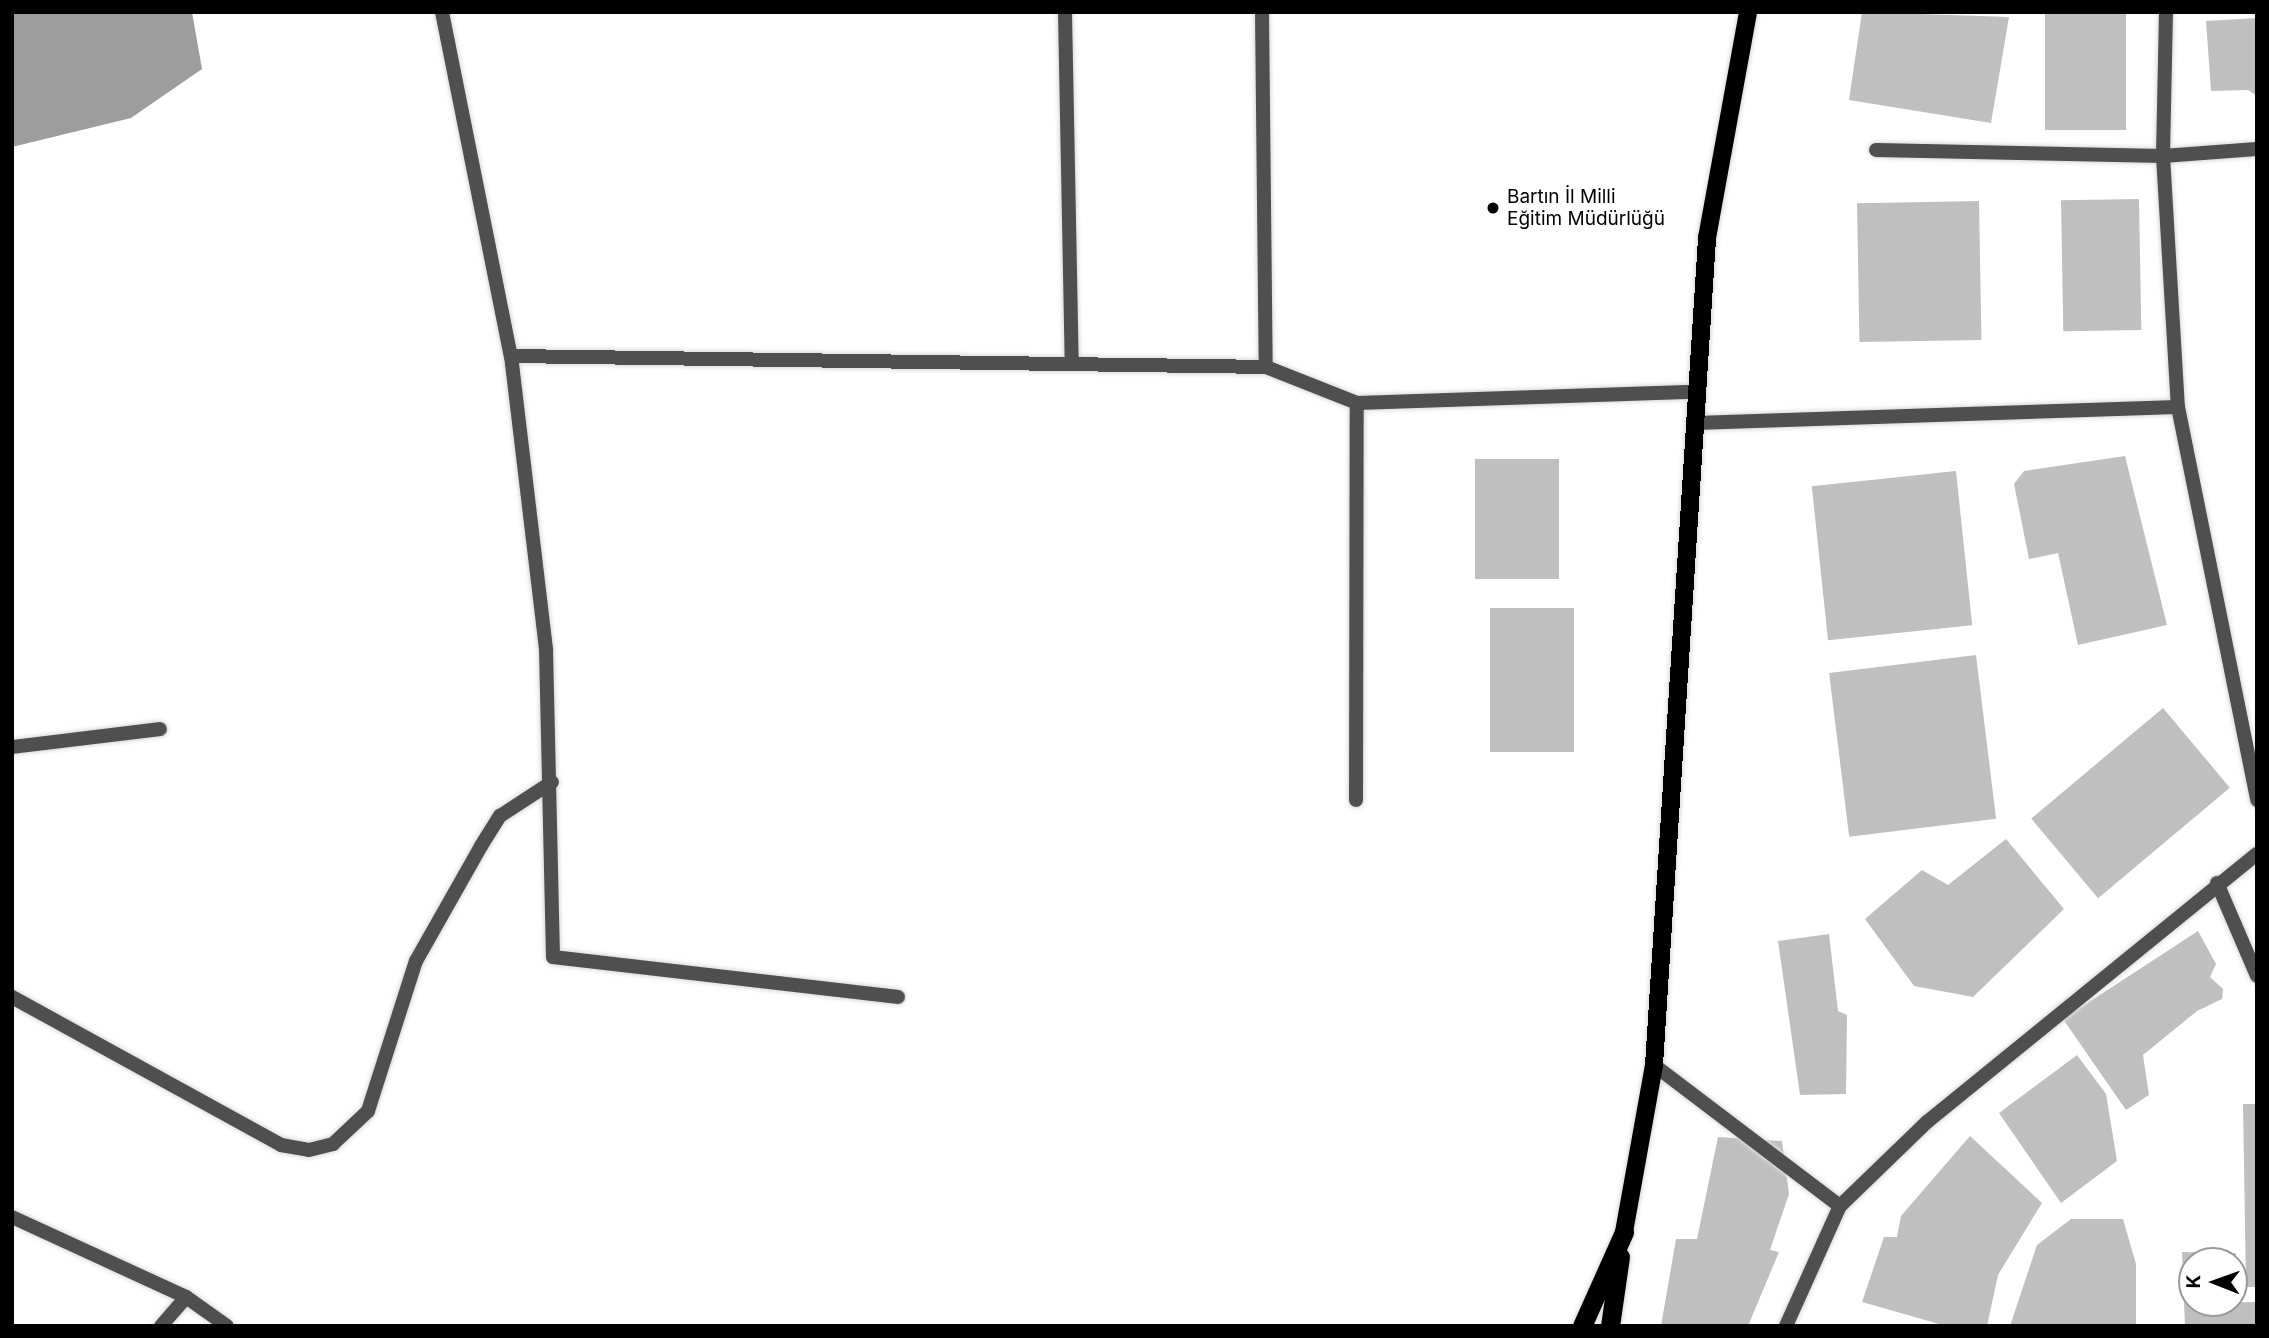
<!DOCTYPE html>
<html>
<head>
<meta charset="utf-8">
<style>
  body { margin:0 }
  #map { position:relative; width:2269px; height:1338px; overflow:hidden; background:#fff; font-family:Inter,sans-serif }
  div>[style] { position:absolute }
  [style*='--x'] { left:calc(var(--x)*1px); top:calc(var(--y)*1px); width:calc(var(--w)*1px); rotate:calc(var(--a)*1deg) }
  .water>* { inset:0; background:#9d9d9d }
  .building>* { inset:0; background:#bfbfbf; transform-origin:0 0 }
  .roads { filter:drop-shadow(0 0 2px #dbdbdb) drop-shadow(0 0 2px #dbdbdb) }
  .minor>* { height:14px; margin:-7px; padding:0 7px; transform-origin:7px; border-radius:7px; background:#4f4f4f }
  .primary>* { height:18px; margin:-9px; padding:0 9px; transform-origin:9px; border-radius:9px; background:#000 }
  .trunk>* { height:19px; margin:-9.5px; padding:0 9.5px; transform-origin:9.5px; border-radius:9.5px; background:#000 }
  .dots>* { width:19px; height:19px; translate:-50% -50%; box-sizing:border-box; border:4px solid #fff; border-radius:50% }
  span { translate:-50% -50%; white-space:nowrap; text-align:center; line-height:1.15; -webkit-text-stroke:5px #fff; paint-order:stroke }
  .poi-label { font-size:19px; color:#000 }
  .left { translate:0 -50%; text-align:left }
  .frame { position:absolute; inset:0; border:14px solid #000; pointer-events:none }
  .north { position:absolute; left:2178px; top:1247px; width:70px; height:70px; box-sizing:border-box; background:#fff; border:2px solid #999; border-radius:50%; rotate:271deg; font-size:19px; font-weight:700; line-height:28px; text-align:center; color:#000 }
  .north::after { content:''; display:block; margin:auto; width:24px; height:32px; background:#000; clip-path:polygon(50% 0,100% 100%,50% 72%,0 100%) }
</style>
</head>
<body>
<div id="map">
  <div class="water">
    <div style="clip-path:polygon(12px 12px,192px 12px,202px 69px,131px 118px,12px 147px)"></div>
  </div>
  <div class="building">
    <div style="clip-path:polygon(1862px 12px,2009px 17px,1991px 123px,1849px 100px)"></div>
    <div style="left:2045px;top:12px;width:81px;height:118px"></div>
    <div style="clip-path:polygon(2257px 18px,2257px 96px,2248px 90px,2211px 91px,2206px 21px)"></div>
    <div style="left:2139px;top:199px;width:131px;height:78px;rotate:89deg"></div>
    <div style="left:1979px;top:201px;width:139px;height:122px;rotate:89deg"></div>
    <div style="clip-path:polygon(2125px 456px,2167px 625px,2078px 645px,2058px 553px,2029px 559px,2014px 484px,2024px 471px)"></div>
    <div style="left:1559px;top:459px;width:120px;height:84px;rotate:90deg"></div>
    <div style="left:1956px;top:471px;width:155px;height:145px;rotate:84deg"></div>
    <div style="left:1490px;top:608px;width:84px;height:144px"></div>
    <div style="left:1976px;top:655px;width:165px;height:148px;rotate:83deg"></div>
    <div style="left:2163px;top:708px;width:104px;height:172px;rotate:50deg"></div>
    <div style="clip-path:polygon(2006px 839px,2064px 909px,1973px 997px,1914px 986px,1865px 919px,1922px 870px,1948px 885px)"></div>
    <div style="clip-path:polygon(2198px 931px,2216px 964px,2210px 977px,2223px 989px,2222px 999px,2197px 1011px,2143px 1055px,2149px 1095px,2126px 1110px,2063px 1019px)"></div>
    <div style="clip-path:polygon(1829px 934px,1838px 1011px,1847px 1015px,1846px 1094px,1800px 1095px,1778px 941px)"></div>
    <div style="clip-path:polygon(2077px 1055px,2106px 1094px,2117px 1161px,2061px 1203px,1999px 1113px)"></div>
    <div style="clip-path:polygon(2243px 1104px,2257px 1104px,2257px 1287px,2246px 1287px)"></div>
    <div style="clip-path:polygon(1970px 1136px,2042px 1203px,1998px 1275px,1987px 1326px,1946px 1326px,1862px 1302px,1884px 1237px,1897px 1237px,1901px 1216px)"></div>
    <div style="clip-path:polygon(1718px 1137px,1782px 1141px,1789px 1194px,1770px 1250px,1779px 1252px,1748px 1326px,1661px 1326px,1676px 1239px,1697px 1239px)"></div>
    <div style="clip-path:polygon(2071px 1219px,2123px 1219px,2136px 1264px,2136px 1326px,2010px 1326px,2037px 1245px)"></div>
    <div style="clip-path:polygon(2182px 1252px,2236px 1253px,2236px 1261px,2192px 1261px,2192px 1303px,2257px 1302px,2257px 1326px,2185px 1326px)"></div>
  </div>
  <div class="roads">
    <div class="minor">
      <div style="--x:442;--y:12;--w:351;--a:78.7"></div>
      <div style="--x:1065;--y:12;--w:351;--a:88.9"></div>
      <div style="--x:1262;--y:12;--w:355;--a:89.4"></div>
      <div style="--x:1266;--y:367;--w:98;--a:21.6"></div>
      <div style="--x:1357;--y:403;--w:337;--a:-1.9"></div>
      <div style="--x:2166;--y:12;--w:144;--a:91.2"></div>
      <div style="--x:2163;--y:156;--w:251;--a:86.6"></div>
      <div style="--x:2178;--y:407;--w:401;--a:78.6"></div>
      <div style="--x:1876;--y:150;--w:287;--a:1.2"></div>
      <div style="--x:2163;--y:156;--w:94;--a:-4.3"></div>
      <div style="--x:1695;--y:423;--w:483;--a:-1.9"></div>
      <div style="--x:12;--y:747;--w:149;--a:-6.9"></div>
      <div style="--x:1356;--y:800;--w:397;--a:-89.9"></div>
      <div style="--x:2217;--y:883;--w:101;--a:66.7"></div>
      <div style="--x:12;--y:997;--w:307;--a:28.8"></div>
      <div style="--x:281;--y:1145;--w:28;--a:10"></div>
      <div style="--x:309;--y:1150;--w:25;--a:-14"></div>
      <div style="--x:333;--y:1144;--w:48;--a:-43.3"></div>
      <div style="--x:368;--y:1111;--w:157;--a:-72.3"></div>
      <div style="--x:416;--y:961;--w:132;--a:-60.5"></div>
      <div style="--x:481;--y:846;--w:36;--a:-58"></div>
      <div style="--x:500;--y:816;--w:62;--a:-33.2"></div>
      <div style="--x:898;--y:997;--w:347;--a:-173.4"></div>
      <div style="--x:553;--y:957;--w:308;--a:-91.3"></div>
      <div style="--x:546;--y:649;--w:295;--a:-96.8"></div>
      <div style="--x:511;--y:356;--w:755;--a:0.83"></div>
      <div style="--x:1654;--y:1065;--w:233;--a:37.2"></div>
      <div style="--x:12;--y:1217;--w:192;--a:24.7"></div>
      <div style="--x:186;--y:1297;--w:50;--a:35.3"></div>
      <div style="--x:161;--y:1326;--w:38;--a:-49"></div>
      <div style="--x:1786;--y:1326;--w:132;--a:-65.8"></div>
      <div style="--x:1840;--y:1206;--w:121;--a:-44"></div>
      <div style="--x:1927;--y:1122;--w:425;--a:-39.1"></div>
    </div>
    <div class="primary">
      <div style="--x:1624;--y:1232;--w:170;--a:-79.8"></div>
      <div style="--x:1654;--y:1065;--w:829;--a:-86.33"></div>
      <div style="--x:1707;--y:238;--w:230;--a:-79.7"></div>
    </div>
    <div class="trunk">
      <div style="--x:1582;--y:1326;--w:103;--a:-65.9"></div>
      <div style="--x:1610;--y:1326;--w:70;--a:-81.8"></div>
    </div>
  </div>
  <div class="dots">
    <div style="left:1493px;top:208px;background:#000"></div>
  </div>
  <div class="poi-label">
    <span class="left" style="left:1507px;top:208px">Bartın İl Milli<br>Eğitim Müdürlüğü</span>
  </div>
  <div class="frame"></div>
  <div class="north">K</div>
</div>
</body>
</html>
